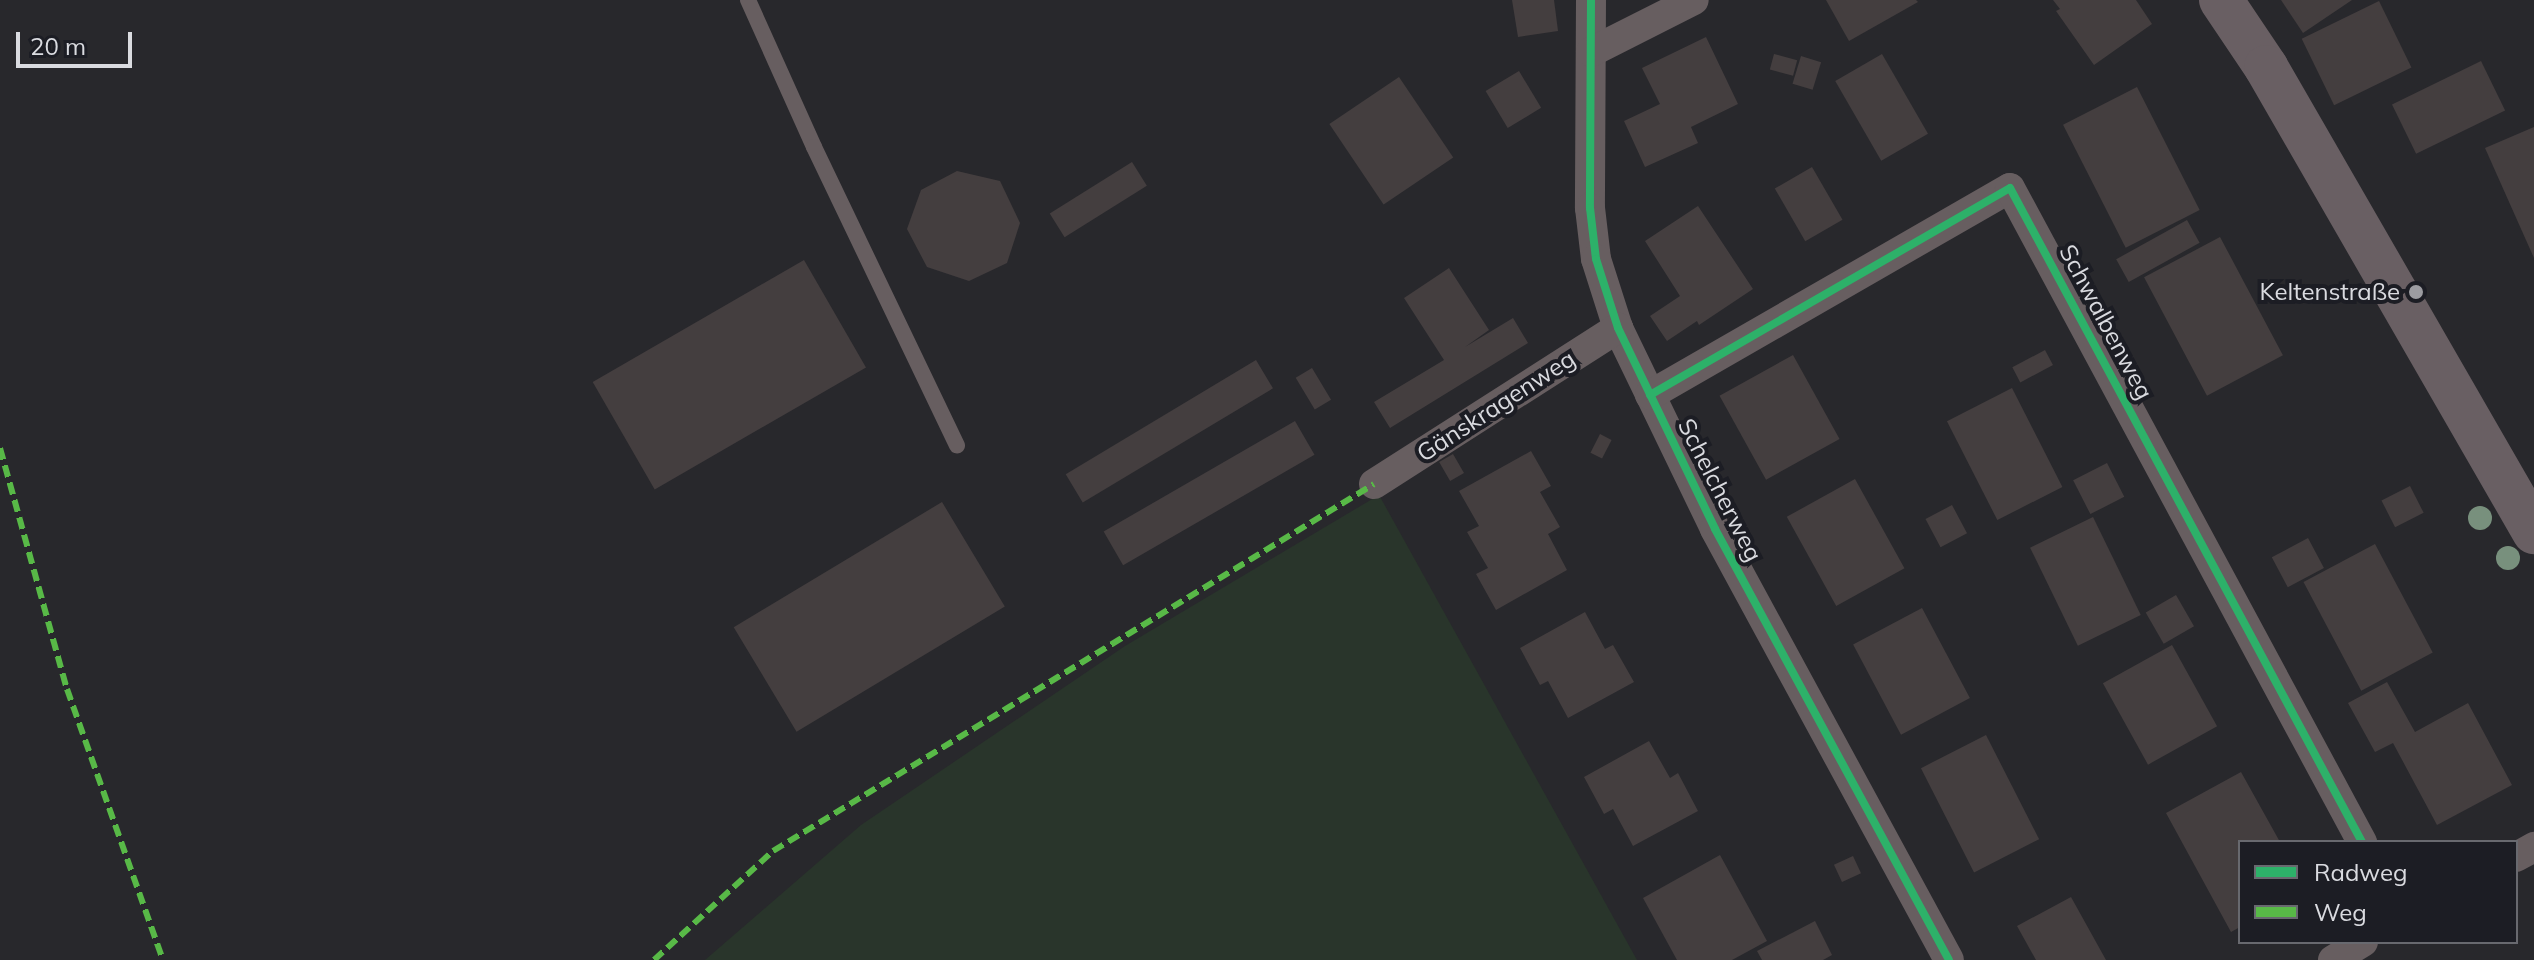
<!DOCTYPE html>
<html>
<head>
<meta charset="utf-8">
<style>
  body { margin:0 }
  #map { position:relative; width:2534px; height:960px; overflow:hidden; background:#28282c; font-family:Mulish,sans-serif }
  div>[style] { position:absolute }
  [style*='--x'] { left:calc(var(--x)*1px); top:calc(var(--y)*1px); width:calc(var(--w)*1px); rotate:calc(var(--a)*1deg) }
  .green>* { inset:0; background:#29352b }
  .building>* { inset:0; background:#443e3f; transform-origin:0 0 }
  .service>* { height:16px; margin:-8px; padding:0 8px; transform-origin:8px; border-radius:8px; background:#675e60 }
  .minor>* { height:30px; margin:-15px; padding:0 15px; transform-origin:15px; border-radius:15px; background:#675e60 }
  .secondary>* { height:44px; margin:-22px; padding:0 22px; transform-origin:22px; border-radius:22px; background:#695f63 }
  .quiet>* { height:6px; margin-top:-3px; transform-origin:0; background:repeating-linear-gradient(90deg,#58b947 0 12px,transparent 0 18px) }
  .cycleway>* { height:8px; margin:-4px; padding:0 4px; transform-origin:4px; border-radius:4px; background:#2db169 }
  .trees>* { width:24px; height:24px; margin:-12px; border-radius:50%; background:#78907d }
  .dots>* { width:22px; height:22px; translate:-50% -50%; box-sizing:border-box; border:4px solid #1c1d24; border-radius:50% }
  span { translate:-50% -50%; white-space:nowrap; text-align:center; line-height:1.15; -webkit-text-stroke:8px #1c1d24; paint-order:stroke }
  .poi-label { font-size:24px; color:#dadbe0 }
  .right { translate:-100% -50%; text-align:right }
  .street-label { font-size:24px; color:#dadbe0 }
  .legend { position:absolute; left:2238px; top:840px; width:280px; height:104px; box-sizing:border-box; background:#1c1d24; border:2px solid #68696f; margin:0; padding:10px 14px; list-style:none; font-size:24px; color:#dadbe0 }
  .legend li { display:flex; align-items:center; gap:16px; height:40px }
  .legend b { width:40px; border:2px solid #68696f }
  .scale { position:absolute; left:16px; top:32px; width:116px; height:36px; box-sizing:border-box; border:4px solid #dadbe0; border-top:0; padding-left:10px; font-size:24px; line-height:28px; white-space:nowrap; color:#dadbe0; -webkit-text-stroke:6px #1c1d24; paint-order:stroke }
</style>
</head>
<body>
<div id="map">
  <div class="green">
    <div style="clip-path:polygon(1379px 495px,1637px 960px,705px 960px,861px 825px,1125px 646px)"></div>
  </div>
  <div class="building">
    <div style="clip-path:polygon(1512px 0,1554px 0,1558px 31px,1518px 37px)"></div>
    <div style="clip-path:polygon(1826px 0,1916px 0,1918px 2px,1849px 41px)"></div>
    <div style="clip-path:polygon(2053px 0,2136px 0,2152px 24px,2094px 65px,2056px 11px,2060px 9px)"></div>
    <div style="clip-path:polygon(2281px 0,2352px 0,2303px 33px)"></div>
    <div style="left:2379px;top:1px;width:74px;height:86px;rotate:64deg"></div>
    <div style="clip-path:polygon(1706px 37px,1738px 104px,1691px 127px,1698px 143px,1645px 167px,1624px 121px,1660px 104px,1642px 68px)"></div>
    <div style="left:1774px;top:54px;width:24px;height:16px;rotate:15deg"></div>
    <div style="left:1882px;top:54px;width:92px;height:54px;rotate:60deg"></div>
    <div style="left:1801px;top:56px;width:21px;height:29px;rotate:17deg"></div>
    <div style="left:2481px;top:61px;width:55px;height:99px;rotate:64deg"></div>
    <div style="left:1519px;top:71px;width:43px;height:39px;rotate:59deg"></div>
    <div style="left:1399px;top:77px;width:97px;height:84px;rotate:56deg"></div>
    <div style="left:2137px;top:87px;width:138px;height:83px;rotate:63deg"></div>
    <div style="clip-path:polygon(2534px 127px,2534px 258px,2485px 148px)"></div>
    <div style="left:1132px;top:162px;width:28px;height:97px;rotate:58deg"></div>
    <div style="left:1812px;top:167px;width:61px;height:43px;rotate:60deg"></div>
    <div style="clip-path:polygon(957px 171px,1000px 181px,1020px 223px,1007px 263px,969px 281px,927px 267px,907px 229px,921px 190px)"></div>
    <div style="clip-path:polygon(1698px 206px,1753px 289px,1699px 325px,1697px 321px,1667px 341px,1650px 316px,1680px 296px,1645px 241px)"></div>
    <div style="left:2187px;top:220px;width:26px;height:81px;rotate:61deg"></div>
    <div style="left:2220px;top:237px;width:134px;height:86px;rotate:62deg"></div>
    <div style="left:804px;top:260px;width:124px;height:244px;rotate:60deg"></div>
    <div style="clip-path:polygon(1449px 268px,1489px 330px,1465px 347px,1513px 318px,1528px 343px,1390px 428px,1374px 402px,1444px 360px,1404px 298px)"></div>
    <div style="left:2045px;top:350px;width:17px;height:37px;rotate:62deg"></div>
    <div style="left:1793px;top:355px;width:96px;height:84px;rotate:61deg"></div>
    <div style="left:1256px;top:360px;width:33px;height:222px;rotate:59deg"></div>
    <div style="left:1312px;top:368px;width:37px;height:19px;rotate:59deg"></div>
    <div style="left:2012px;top:388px;width:111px;height:73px;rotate:63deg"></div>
    <div style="left:1295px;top:421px;width:39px;height:221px;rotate:60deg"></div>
    <div style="left:1600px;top:434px;width:13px;height:21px;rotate:27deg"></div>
    <div style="clip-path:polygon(1531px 451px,1551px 486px,1540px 492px,1560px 527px,1548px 534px,1567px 570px,1496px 610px,1476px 574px,1488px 568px,1467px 532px,1479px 526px,1459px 491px)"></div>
    <div style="left:1453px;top:454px;width:22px;height:16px;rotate:60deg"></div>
    <div style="left:2107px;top:463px;width:38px;height:38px;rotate:63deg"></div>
    <div style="left:1855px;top:479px;width:102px;height:78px;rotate:61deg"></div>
    <div style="left:2410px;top:486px;width:30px;height:32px;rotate:63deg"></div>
    <div style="left:942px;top:502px;width:122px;height:243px;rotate:59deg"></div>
    <div style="left:1952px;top:505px;width:32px;height:30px;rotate:62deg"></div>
    <div style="left:2093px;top:517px;width:109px;height:70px;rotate:64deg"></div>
    <div style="left:2308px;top:538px;width:34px;height:41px;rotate:62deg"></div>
    <div style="left:2375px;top:544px;width:123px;height:81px;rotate:62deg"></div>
    <div style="left:2176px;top:595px;width:36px;height:35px;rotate:60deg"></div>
    <div style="left:1922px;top:608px;width:102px;height:78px;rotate:62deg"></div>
    <div style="clip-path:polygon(1585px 612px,1605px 649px,1613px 645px,1634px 682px,1568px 718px,1548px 681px,1540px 685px,1520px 648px)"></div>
    <div style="left:2172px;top:645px;width:93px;height:79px;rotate:61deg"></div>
    <div style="clip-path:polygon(2387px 682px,2415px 732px,2468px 703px,2512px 785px,2437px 825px,2393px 743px,2375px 752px,2348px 703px)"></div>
    <div style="left:1986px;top:735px;width:117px;height:73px;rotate:63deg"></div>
    <div style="clip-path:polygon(1649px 741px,1670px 778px,1678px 773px,1698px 811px,1633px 846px,1613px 809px,1604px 814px,1584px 777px)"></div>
    <div style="clip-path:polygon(2241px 772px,2280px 842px,2240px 842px,2240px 927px,2231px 932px,2166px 813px)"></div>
    <div style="clip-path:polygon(1720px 855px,1767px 941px,1732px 960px,1677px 960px,1643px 898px)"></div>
    <div style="left:1853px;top:856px;width:19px;height:21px;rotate:65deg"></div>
    <div style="clip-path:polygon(2071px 897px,2106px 960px,2036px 960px,2017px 926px)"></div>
    <div style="clip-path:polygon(1815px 921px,1832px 955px,1823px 960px,1762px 960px,1757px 951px)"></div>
  </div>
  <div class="service">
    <div style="--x:748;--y:0;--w:161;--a:65.8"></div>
    <div style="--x:814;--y:147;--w:331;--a:64.4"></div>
  </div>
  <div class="minor">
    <div style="--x:1591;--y:0;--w:208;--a:90.3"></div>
    <div style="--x:1590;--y:208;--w:51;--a:83.3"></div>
    <div style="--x:1596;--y:259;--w:72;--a:72.3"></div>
    <div style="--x:1618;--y:328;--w:223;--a:64.2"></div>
    <div style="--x:1715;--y:529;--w:490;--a:61.5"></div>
    <div style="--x:1591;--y:52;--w:115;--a:-26.8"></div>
    <div style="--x:1650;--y:395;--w:415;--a:-29.9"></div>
    <div style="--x:2010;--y:188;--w:743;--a:61.71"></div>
    <div style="--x:1374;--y:484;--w:290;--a:-32.6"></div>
    <div style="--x:2516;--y:857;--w:21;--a:-29"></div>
    <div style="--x:2333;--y:960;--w:35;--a:-31"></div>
  </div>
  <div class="secondary">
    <div style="--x:2221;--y:0;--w:81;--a:56.1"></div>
    <div style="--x:2266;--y:67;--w:537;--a:60.04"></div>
  </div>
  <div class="quiet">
    <div style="--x:0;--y:448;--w:250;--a:74.5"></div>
    <div style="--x:67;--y:689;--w:288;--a:70.5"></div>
    <div style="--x:654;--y:960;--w:161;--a:-42.5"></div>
    <div style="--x:773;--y:851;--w:704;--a:-31.41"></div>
  </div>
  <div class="cycleway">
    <div style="--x:1591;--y:0;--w:208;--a:90.3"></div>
    <div style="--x:1590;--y:208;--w:51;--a:83.3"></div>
    <div style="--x:1596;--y:259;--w:72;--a:72.3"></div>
    <div style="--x:1618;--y:328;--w:223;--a:64.2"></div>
    <div style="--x:1715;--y:529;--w:490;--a:61.5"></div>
    <div style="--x:1650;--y:395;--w:415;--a:-29.9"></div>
    <div style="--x:2010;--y:188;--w:743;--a:61.71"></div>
  </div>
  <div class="trees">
    <div style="left:2480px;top:518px"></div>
    <div style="left:2508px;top:558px"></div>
  </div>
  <div class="dots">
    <div style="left:2416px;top:292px;background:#9c9ca1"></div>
  </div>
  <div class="poi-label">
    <span class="right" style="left:2400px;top:292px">Keltenstraße</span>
  </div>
  <div class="street-label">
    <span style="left:2106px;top:322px;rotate:62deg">Schwalbenweg</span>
    <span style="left:1496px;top:406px;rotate:-33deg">Gänskragenweg</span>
    <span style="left:1720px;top:490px;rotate:63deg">Schelcherweg</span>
  </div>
  <ul class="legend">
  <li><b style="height:10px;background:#2db169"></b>Radweg</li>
  <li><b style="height:10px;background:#58b947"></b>Weg</li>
  </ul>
  <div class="scale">20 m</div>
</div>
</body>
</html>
